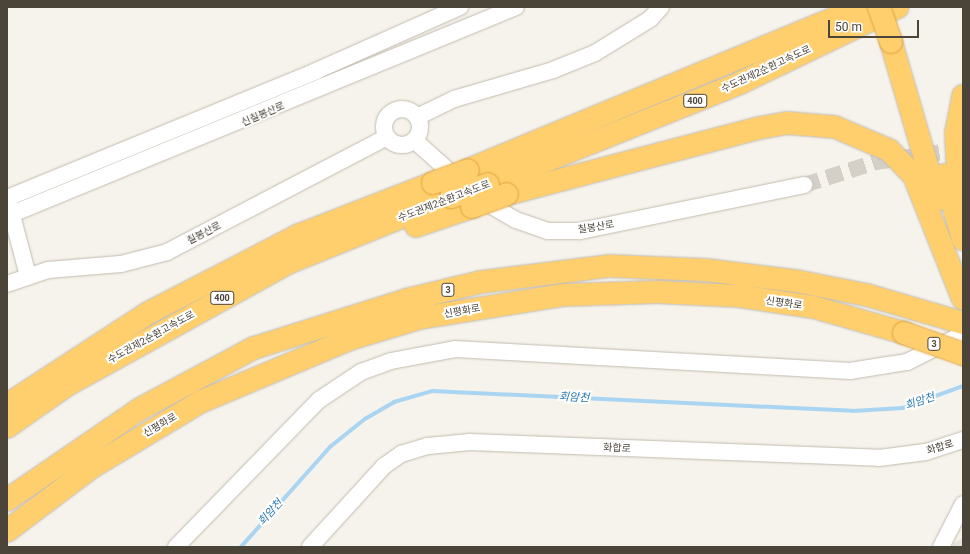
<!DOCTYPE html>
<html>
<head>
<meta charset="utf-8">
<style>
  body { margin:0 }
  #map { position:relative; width:970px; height:554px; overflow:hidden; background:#f6f3ec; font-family:Roboto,"Noto Sans KR",sans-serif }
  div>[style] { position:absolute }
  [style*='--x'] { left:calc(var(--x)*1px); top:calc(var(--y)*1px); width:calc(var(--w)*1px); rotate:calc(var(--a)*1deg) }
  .industrial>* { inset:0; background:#e6e2dd }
  .stream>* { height:3.5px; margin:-1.75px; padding:0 1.75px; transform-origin:1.75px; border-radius:1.75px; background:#a9d4f2 }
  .minor-tunnel>* { height:16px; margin-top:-8px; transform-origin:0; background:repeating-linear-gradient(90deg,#d4d0c8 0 16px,transparent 0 24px) }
  .roads { filter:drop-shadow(0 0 1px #c2bbae) drop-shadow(0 0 1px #c2bbae) }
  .minor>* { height:16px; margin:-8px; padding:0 8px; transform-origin:8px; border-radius:8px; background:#fff }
  .minor>.ring { margin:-8px; padding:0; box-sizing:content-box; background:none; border:16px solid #fff; border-radius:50% }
  .highway>* { height:22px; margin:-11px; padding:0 11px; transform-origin:11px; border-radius:11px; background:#ffcf6e }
  .bridges { filter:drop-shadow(0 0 1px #e0a43c) drop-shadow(0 0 1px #e0a43c) }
  .highway-bridge>* { height:22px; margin:-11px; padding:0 11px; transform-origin:11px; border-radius:11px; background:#ffcf6e }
  span { translate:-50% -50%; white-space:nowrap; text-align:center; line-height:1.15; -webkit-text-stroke:4px #fff; paint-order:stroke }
  .shield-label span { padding:1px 3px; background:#fff; border:1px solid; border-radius:3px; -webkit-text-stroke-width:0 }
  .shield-label { font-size:9px; color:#4b4439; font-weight:700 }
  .street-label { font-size:10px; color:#4b4439 }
  .water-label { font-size:11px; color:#2e7ab2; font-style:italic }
  .frame { position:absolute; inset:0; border:8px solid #4b4439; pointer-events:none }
  .scale { position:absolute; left:828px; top:20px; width:91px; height:18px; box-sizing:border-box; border:2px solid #4b4439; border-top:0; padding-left:5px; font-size:12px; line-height:14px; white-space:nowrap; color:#4b4439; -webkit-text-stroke:3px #fff; paint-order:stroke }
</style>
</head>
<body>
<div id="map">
  <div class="industrial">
    <div style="clip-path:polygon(963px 538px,963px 547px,952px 547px,954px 543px)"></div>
  </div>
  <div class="stream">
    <div style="--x:241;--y:547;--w:134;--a:-48.3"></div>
    <div style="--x:330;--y:447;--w:45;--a:-38.7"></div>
    <div style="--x:365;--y:419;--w:34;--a:-30"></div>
    <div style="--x:394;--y:402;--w:40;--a:-16"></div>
    <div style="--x:432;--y:391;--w:421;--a:2.7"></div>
    <div style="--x:853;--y:411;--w:50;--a:-3.4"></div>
    <div style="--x:903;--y:408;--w:64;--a:-20.1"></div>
  </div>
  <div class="minor-tunnel">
    <div style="--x:804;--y:185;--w:76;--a:-17.7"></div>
    <div style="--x:876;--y:162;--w:88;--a:-8.5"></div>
  </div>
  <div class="roads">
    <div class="minor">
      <div class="ring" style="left:384px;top:109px;width:20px;height:20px"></div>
      <div style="--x:417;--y:117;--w:41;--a:-25.9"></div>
      <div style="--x:454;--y:99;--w:103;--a:-16.3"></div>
      <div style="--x:553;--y:70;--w:45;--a:-22"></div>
      <div style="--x:595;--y:53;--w:65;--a:-31.7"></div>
      <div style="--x:650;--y:19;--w:16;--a:-47"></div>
      <div style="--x:414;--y:140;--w:62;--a:41.7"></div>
      <div style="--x:7;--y:198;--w:334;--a:-22.3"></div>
      <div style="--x:316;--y:71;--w:158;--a:-24"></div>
      <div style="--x:478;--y:198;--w:44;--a:30.1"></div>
      <div style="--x:516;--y:220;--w:34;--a:19"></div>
      <div style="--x:548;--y:231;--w:32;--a:0"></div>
      <div style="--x:580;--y:231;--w:229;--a:-11.6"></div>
      <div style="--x:9;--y:204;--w:74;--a:75.2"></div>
      <div style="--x:7;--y:216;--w:550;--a:-22.32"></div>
      <div style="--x:7;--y:284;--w:43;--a:-18.9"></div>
      <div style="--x:48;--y:270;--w:73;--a:-4.7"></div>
      <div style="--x:121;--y:264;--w:48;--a:-14.6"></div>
      <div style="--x:167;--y:252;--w:248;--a:-27.6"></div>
      <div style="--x:176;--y:547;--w:205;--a:-45.8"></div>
      <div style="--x:319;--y:400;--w:50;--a:-33.7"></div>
      <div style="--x:361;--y:372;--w:32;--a:-20"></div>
      <div style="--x:391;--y:361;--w:65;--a:-10.6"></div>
      <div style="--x:455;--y:349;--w:396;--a:3.2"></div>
      <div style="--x:850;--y:371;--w:58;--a:-9"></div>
      <div style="--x:907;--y:362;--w:63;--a:-26.6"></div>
      <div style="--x:310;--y:547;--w:110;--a:-47.6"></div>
      <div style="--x:384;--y:466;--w:21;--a:-35"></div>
      <div style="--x:401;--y:454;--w:28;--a:-17"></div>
      <div style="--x:428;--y:446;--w:42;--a:-5.4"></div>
      <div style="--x:470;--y:442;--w:409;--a:2.2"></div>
      <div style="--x:879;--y:458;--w:47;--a:-7.3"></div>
      <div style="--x:926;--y:452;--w:39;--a:-18"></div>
      <div style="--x:941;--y:547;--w:48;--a:-62.9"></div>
    </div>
    <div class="highway">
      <div style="--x:891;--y:42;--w:164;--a:73.7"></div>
      <div style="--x:468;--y:170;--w:425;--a:-22.5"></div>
      <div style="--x:944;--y:175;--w:67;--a:73.5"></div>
      <div style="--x:488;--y:184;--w:271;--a:-21.8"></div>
      <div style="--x:740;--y:83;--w:175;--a:-25.7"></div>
      <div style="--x:507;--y:194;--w:260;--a:-14.7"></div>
      <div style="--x:759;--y:128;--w:28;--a:-10"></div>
      <div style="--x:787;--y:123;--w:48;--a:4.8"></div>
      <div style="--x:835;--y:127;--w:59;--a:23.1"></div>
      <div style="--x:889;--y:150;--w:36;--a:46"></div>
      <div style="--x:914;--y:176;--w:132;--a:68.3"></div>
      <div style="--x:959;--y:196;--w:63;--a:-92.7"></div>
      <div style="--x:956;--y:133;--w:38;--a:-79"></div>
      <div style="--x:416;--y:226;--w:59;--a:-18.7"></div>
      <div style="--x:7;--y:405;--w:168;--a:-33.1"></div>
      <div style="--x:148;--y:313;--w:83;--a:-27.2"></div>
      <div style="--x:222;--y:275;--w:87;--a:-27.5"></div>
      <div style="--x:299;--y:235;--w:144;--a:-21.2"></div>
      <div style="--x:7;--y:427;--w:73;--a:-35"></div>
      <div style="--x:67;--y:385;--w:252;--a:-28.9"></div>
      <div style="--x:288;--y:263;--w:176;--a:-22"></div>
      <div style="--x:7;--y:500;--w:161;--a:-34.4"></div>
      <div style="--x:140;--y:409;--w:129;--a:-28.2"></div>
      <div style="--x:254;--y:348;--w:159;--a:-17.5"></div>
      <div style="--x:406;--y:300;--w:77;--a:-13.5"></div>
      <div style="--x:481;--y:282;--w:130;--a:-7.1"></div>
      <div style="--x:610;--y:266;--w:96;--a:2.4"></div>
      <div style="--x:706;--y:270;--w:91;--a:7"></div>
      <div style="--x:796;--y:281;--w:72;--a:11.2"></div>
      <div style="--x:867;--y:295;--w:100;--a:16.3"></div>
      <div style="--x:7;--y:531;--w:106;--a:-37"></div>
      <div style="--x:92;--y:467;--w:126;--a:-31"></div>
      <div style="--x:200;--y:402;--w:163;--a:-22.8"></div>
      <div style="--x:350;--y:339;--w:73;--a:-16.7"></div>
      <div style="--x:420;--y:318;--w:146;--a:-9.1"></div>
      <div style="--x:564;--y:295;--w:94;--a:-1.8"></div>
      <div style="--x:658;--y:292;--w:81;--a:2.8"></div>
      <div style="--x:739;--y:296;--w:75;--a:8.5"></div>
      <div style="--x:813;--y:307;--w:95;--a:15.9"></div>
    </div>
  </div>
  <div class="bridges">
    <div class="highway-bridge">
      <div style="--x:879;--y:7;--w:37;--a:71"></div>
      <div style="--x:433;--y:183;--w:37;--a:-20"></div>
      <div style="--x:451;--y:197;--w:39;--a:-19"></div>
      <div style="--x:472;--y:207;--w:37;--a:-20"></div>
      <div style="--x:904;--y:333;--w:63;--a:19.6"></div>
    </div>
  </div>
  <div class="shield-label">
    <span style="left:695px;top:101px">400</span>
    <span style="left:448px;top:290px">3</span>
    <span style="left:222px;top:298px">400</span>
    <span style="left:934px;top:344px">3</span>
  </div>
  <div class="street-label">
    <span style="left:766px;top:69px;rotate:-25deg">수도권제2순환고속도로</span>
    <span style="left:263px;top:114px;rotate:-23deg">신칠봉산로</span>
    <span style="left:444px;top:201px;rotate:-21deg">수도권제2순환고속도로</span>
    <span style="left:596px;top:227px;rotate:-9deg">칠봉산로</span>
    <span style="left:204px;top:233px;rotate:-27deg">칠봉산로</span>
    <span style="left:784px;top:303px;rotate:8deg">신평화로</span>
    <span style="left:462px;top:311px;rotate:-10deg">신평화로</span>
    <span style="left:151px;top:337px;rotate:-29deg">수도권제2순환고속도로</span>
    <span style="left:160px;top:425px;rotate:-30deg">신평화로</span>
    <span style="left:940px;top:447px;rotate:-16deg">화합로</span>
    <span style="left:617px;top:448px;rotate:3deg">화합로</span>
  </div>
  <div class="water-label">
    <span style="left:574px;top:398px;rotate:3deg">회암천</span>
    <span style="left:920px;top:402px;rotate:-19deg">회암천</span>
    <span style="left:271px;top:513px;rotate:-48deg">회암천</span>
  </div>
  <div class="frame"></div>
  <div class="scale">50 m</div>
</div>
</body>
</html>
